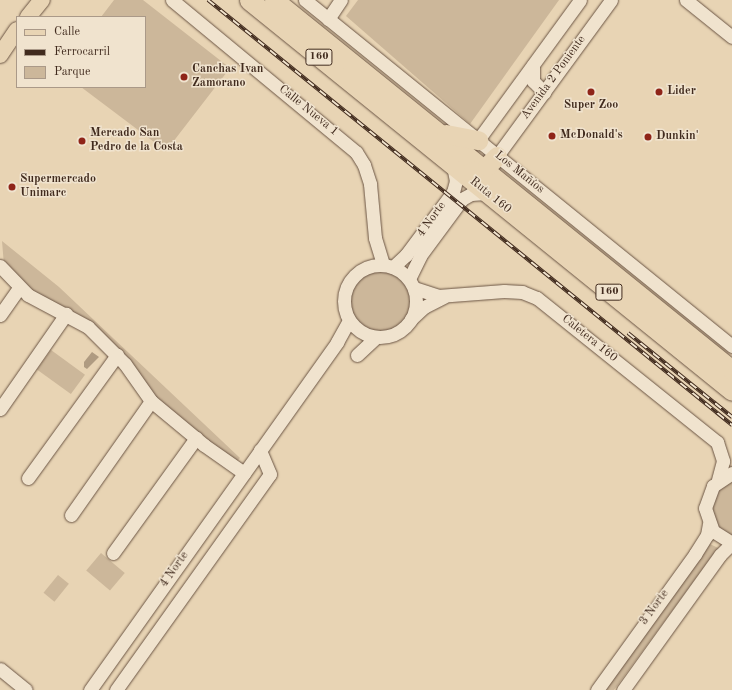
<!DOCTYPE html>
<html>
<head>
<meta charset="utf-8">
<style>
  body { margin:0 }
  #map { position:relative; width:732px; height:690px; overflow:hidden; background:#e8d4b4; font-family:"Old Standard TT",serif }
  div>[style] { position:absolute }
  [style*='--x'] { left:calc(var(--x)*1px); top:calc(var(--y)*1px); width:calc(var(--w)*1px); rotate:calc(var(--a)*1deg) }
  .green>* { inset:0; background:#ccb79a; transform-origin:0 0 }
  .round { border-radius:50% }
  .water>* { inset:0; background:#af9b81 }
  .roads { filter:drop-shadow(0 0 1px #6b5544) drop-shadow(0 0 1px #6b5544) }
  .minor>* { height:13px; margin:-6.5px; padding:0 6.5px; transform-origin:6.5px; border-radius:6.5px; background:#f0e3ce }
  .minor>.ring { margin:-6.5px; padding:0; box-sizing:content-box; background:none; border:13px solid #f0e3ce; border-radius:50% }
  .major>* { height:16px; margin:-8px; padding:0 8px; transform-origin:8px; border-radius:8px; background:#e8d4b4 }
  .highway>* { height:19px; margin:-9.5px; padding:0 9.5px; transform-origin:9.5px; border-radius:9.5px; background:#e8d4b4 }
  .rail>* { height:4px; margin-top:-2px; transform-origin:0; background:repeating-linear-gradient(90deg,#f0e3ce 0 8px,#412b1e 0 16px); box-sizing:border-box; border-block:1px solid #412b1e }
  .dots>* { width:11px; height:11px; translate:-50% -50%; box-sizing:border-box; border:2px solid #f0e3ce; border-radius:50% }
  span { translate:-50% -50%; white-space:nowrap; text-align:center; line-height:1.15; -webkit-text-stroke:3px #f0e3ce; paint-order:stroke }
  .shield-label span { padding:1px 3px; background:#f0e3ce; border:1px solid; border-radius:3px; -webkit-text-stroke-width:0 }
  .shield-label { font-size:11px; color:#412b1e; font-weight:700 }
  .poi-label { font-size:12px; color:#412b1e; font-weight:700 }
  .left { translate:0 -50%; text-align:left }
  .street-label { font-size:12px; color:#412b1e }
  .legend { position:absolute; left:16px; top:16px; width:130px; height:72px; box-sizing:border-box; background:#f0e3ce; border:1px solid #a98; margin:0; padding:5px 7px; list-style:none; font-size:12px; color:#412b1e }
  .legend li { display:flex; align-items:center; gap:8px; height:20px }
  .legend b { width:20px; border:1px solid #a98 }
</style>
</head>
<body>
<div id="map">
  <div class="green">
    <div style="clip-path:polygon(114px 0,143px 0,230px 68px,166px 151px,81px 87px,145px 87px,145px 17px,101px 17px)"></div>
    <div style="clip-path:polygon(358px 0,559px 0,470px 124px,346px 16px)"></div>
    <div style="clip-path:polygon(2px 241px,59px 287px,240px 458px,237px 461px,201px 436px,152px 394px,121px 352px,87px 319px,30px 290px,4px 265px)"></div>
    <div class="round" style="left:348px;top:270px;width:64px;height:64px"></div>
    <div style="left:51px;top:350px;width:42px;height:24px;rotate:36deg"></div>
    <div style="clip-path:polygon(732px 477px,732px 537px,718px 529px,711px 515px,711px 500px,725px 480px)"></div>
    <div style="clip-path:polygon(706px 542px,718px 548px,614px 690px,602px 690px)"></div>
    <div style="left:101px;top:553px;width:31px;height:23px;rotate:40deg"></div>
    <div style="left:58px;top:575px;width:14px;height:23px;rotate:39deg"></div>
  </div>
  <div class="water">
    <div style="clip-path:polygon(92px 352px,99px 357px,87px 369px,84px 367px,84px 362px)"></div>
  </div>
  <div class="roads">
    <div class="minor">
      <div style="--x:172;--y:0;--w:239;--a:39.6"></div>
      <div style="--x:356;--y:152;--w:15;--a:58"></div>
      <div style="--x:364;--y:165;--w:20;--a:72"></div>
      <div style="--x:370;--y:184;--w:54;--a:84.7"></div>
      <div style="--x:375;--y:238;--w:28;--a:73"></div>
      <div style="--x:305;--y:0;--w:550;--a:39.02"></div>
      <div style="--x:686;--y:0;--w:59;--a:38.8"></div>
      <div style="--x:328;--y:19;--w:23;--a:-56"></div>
      <div style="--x:533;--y:65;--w:16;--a:90"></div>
      <div style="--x:533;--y:81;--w:16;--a:45"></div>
      <div style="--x:478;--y:140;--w:173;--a:-53.9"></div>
      <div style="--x:497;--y:156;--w:193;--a:-53.8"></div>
      <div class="ring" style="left:344px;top:265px;width:59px;height:59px"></div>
      <div style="--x:0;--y:266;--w:40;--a:46"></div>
      <div style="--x:28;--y:295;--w:68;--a:28.1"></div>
      <div style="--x:88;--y:327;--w:52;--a:45"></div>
      <div style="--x:125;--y:364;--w:45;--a:54.9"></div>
      <div style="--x:151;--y:401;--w:69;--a:39.7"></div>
      <div style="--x:204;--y:445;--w:49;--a:35"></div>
      <div style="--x:393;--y:267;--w:18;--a:-43"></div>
      <div style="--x:406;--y:255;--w:79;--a:-53.3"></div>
      <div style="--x:453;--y:192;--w:11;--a:-75"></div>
      <div style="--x:456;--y:181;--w:15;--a:-101"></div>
      <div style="--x:409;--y:279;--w:25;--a:-64"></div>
      <div style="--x:420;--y:256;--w:71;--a:-53.6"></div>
      <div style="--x:462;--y:199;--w:10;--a:-29"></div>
      <div style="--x:471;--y:194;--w:15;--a:-4"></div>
      <div style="--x:414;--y:288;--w:25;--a:18"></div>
      <div style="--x:438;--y:296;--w:66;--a:-4.3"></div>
      <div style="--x:504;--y:291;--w:18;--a:3"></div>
      <div style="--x:522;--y:292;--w:16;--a:22"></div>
      <div style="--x:537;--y:298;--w:231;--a:38.7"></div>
      <div style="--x:717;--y:442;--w:20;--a:72"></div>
      <div style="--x:723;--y:461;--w:20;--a:105"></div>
      <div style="--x:0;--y:315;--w:33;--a:-55"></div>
      <div style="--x:411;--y:319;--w:18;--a:-43"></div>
      <div style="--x:424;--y:307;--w:22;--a:-27"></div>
      <div style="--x:357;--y:355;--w:26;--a:-43"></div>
      <div style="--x:0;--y:409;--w:116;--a:-55.2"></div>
      <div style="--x:732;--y:473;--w:23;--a:146"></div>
      <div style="--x:713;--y:486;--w:23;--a:110"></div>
      <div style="--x:705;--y:508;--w:24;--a:71"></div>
      <div style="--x:713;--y:531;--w:22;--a:32"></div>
      <div style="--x:28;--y:478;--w:152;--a:-54.1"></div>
      <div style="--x:71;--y:515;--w:139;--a:-54.9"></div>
      <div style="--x:113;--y:553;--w:142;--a:-54.2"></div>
      <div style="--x:0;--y:669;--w:33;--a:39"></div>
      <div style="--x:90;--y:690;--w:427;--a:-54.6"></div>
      <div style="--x:337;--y:342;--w:25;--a:-61"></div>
      <div style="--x:116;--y:690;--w:265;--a:-54.5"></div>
      <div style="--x:270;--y:474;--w:26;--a:-113"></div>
      <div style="--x:597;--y:690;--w:168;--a:-54.2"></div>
      <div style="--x:695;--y:554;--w:22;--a:-58"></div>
      <div style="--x:707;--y:535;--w:11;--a:-80"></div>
      <div style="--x:623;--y:690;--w:166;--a:-54.3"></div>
      <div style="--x:720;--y:555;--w:17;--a:-45"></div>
    </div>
    <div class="major">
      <div style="--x:28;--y:17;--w:22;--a:-51"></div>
      <div style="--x:0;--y:55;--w:30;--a:-56"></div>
    </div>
    <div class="highway">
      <div style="--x:249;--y:0;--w:621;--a:38.99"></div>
      <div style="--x:274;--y:0;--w:589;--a:38.93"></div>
      <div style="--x:446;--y:134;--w:33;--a:11"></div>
      <div style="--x:473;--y:171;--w:15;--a:-20"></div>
      <div style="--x:487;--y:166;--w:14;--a:-45"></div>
    </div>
  </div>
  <div class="rail">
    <div style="--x:208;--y:0;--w:675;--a:39.04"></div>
    <div style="--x:628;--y:333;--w:134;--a:38.9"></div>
  </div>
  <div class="dots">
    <div style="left:184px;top:77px;background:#8f2418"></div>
    <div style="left:591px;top:92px;background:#8f2418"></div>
    <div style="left:659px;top:92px;background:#8f2418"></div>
    <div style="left:552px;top:136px;background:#8f2418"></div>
    <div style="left:648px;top:137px;background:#8f2418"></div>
    <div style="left:82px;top:141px;background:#8f2418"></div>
    <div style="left:12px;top:187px;background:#8f2418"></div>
  </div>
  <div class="shield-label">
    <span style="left:319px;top:57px">160</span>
    <span style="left:609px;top:292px">160</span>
  </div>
  <div class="poi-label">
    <span class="left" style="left:192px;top:77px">Canchas Ivan<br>Zamorano</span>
    <span class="left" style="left:667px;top:92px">Lider</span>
    <span style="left:591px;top:106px">Super Zoo</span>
    <span class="left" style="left:90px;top:141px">Mercado San<br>Pedro de la Costa</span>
    <span class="left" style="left:560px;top:136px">McDonald's</span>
    <span class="left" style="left:656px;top:137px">Dunkin'</span>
    <span class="left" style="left:20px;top:187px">Supermercado<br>Unimarc</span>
  </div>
  <div class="street-label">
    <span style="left:554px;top:78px;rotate:-54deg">Avenida 2 Poniente</span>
    <span style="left:308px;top:111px;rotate:39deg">Calle Nueva 1</span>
    <span style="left:519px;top:173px;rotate:39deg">Los Mañíos</span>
    <span style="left:490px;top:196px;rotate:39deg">Ruta 160</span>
    <span style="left:432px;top:220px;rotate:-54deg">4 Norte</span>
    <span style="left:589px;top:339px;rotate:39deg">Caletera 160</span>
    <span style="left:175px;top:570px;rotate:-55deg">4 Norte</span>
    <span style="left:655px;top:608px;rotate:-54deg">3 Norte</span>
  </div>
  <ul class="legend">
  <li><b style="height:5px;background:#e8d4b4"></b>Calle</li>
  <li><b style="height:5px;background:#412b1e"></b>Ferrocarril</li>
  <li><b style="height:11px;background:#ccb79a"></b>Parque</li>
  </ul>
</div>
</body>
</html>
